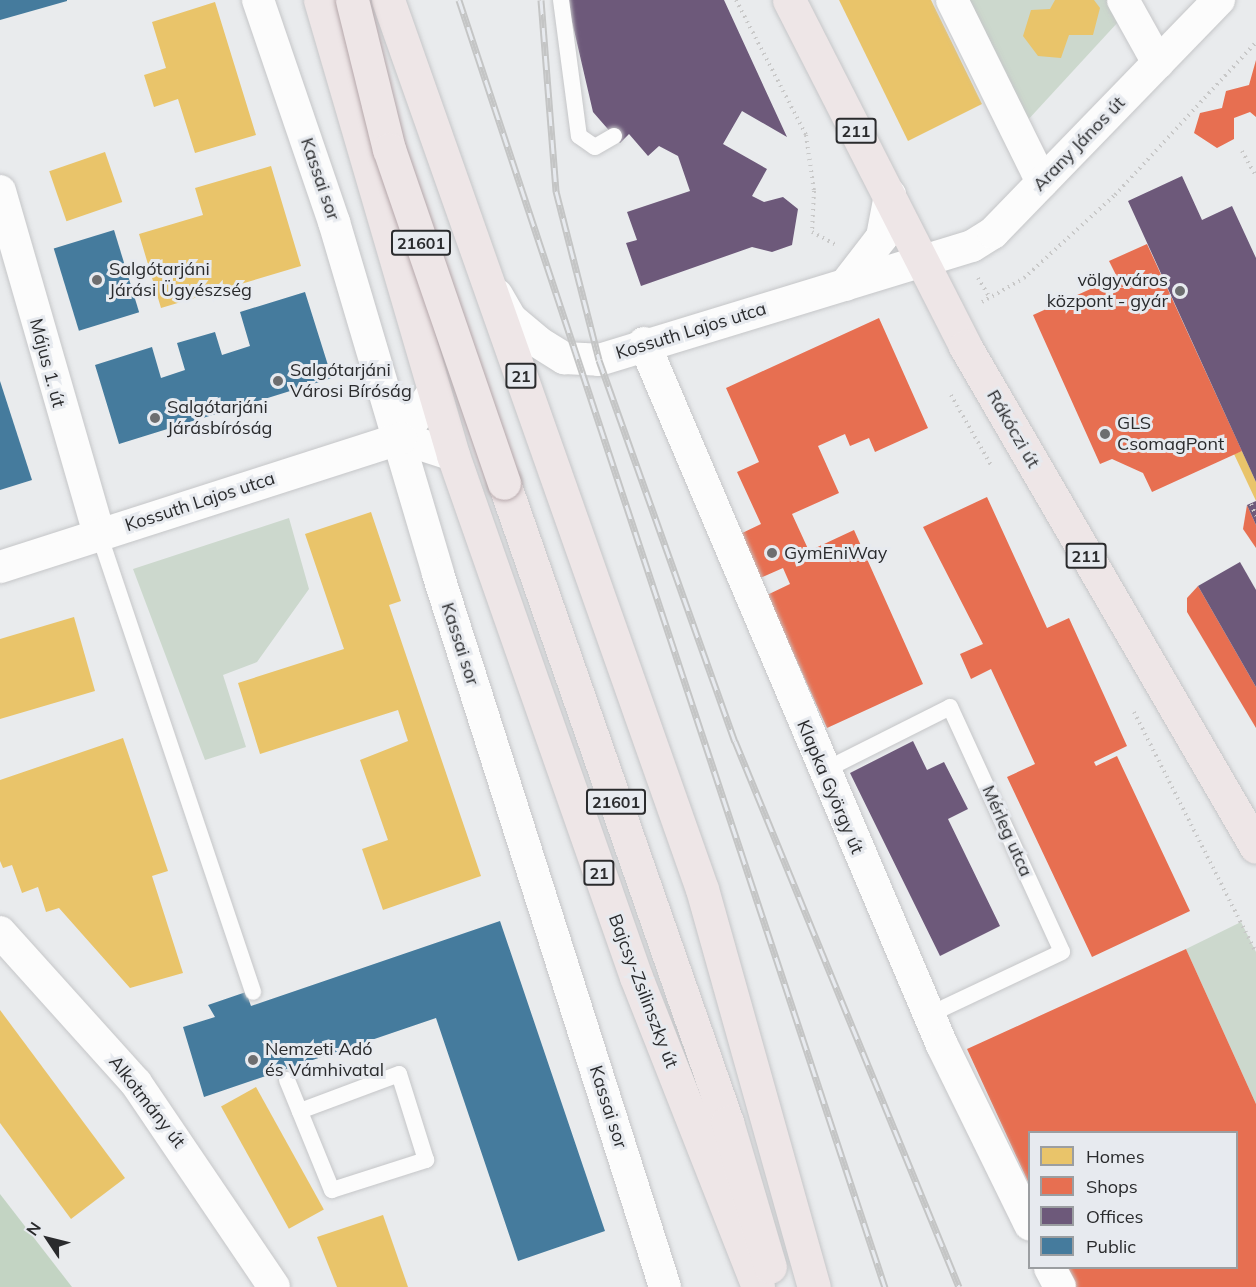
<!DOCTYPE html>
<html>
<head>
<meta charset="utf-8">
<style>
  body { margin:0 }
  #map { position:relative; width:1256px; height:1287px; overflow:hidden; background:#e9ebed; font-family:Mulish,sans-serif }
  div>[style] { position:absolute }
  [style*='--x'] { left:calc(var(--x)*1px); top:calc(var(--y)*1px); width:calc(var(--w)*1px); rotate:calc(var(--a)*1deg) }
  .green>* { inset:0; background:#ccd8cd }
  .forest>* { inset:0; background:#c3d4c3 }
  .homes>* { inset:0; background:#e9c46a; transform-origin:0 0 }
  .shops>* { inset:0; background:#e76f51 }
  .offices>* { inset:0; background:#6d597a }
  .public>* { inset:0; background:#457b9d; transform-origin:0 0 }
  .path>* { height:4px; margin-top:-2px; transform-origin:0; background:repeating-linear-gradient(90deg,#c8c8c8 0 1.5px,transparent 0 6px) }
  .roads { filter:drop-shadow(0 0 2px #c5c6c8) drop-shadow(0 0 2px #c5c6c8) }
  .lane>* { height:16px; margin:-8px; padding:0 8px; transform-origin:8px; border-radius:8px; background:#fcfcfc }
  .street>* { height:32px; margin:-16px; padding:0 16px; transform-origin:16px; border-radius:16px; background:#fcfcfc }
  .primary>* { height:33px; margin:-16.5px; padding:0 16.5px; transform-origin:16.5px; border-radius:16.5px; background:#eee6e7 }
  .rail>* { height:7px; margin-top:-3.5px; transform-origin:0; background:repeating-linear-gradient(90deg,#e7eaef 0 14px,#c4c5c5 0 28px); box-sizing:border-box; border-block:2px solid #c4c5c5 }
  .bridges { filter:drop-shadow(0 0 2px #b5a7aa) drop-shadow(0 0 2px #b5a7aa) }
  .primary-bridge>* { height:33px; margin:-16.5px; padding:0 16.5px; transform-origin:16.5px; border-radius:16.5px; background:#eee6e7 }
  .dots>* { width:16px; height:16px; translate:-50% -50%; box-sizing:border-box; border:3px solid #e7eaef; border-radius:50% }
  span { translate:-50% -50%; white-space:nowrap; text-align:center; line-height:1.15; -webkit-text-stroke:6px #e7eaef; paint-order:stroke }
  .shield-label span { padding:2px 4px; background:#e7eaef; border:2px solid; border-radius:4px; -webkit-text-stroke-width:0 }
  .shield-label { font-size:16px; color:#2a2b2d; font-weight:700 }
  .street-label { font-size:18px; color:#2a2b2d }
  .poi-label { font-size:18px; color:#2a2b2d }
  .left { translate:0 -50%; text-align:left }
  .right { translate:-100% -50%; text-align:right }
  .legend { position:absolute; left:1028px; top:1131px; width:210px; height:138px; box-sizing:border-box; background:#e7eaef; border:2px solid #9b9ea1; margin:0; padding:8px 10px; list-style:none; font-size:18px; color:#2a2b2d }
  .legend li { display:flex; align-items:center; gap:12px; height:30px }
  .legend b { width:30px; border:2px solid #9b9ea1 }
  .north { position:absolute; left:18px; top:1209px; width:60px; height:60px; -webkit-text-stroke:4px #e7eaef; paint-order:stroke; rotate:305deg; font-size:16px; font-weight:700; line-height:24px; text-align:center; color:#2a2b2d }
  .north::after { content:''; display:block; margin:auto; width:21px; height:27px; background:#2a2b2d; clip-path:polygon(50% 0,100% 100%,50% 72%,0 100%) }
</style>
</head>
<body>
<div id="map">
  <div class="green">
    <div style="clip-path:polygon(963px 0,1108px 0,1119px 21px,1026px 122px)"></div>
    <div style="clip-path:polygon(289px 518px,309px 589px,257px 662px,223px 675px,246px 747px,205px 760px,133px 569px)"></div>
    <div style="clip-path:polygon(1241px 922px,1256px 952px,1256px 1104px,1186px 949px)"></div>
  </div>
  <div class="forest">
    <div style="clip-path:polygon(0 1194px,72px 1287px,0 1287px)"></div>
  </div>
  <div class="homes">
    <div style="clip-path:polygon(839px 0,931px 0,982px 104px,908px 141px)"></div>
    <div style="clip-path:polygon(1055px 0,1094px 0,1100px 8px,1093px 35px,1069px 35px,1061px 58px,1038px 56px,1023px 36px,1031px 10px,1050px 9px)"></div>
    <div style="clip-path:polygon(215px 2px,256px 135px,195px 153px,178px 99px,154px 107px,144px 75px,166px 68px,152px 22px)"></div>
    <div style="left:105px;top:152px;width:53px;height:59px;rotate:71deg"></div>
    <div style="clip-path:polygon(271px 166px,301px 266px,161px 308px,139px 234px,203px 215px,195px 188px)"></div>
    <div style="clip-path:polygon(1242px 451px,1256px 482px,1256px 501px,1234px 454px)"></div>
    <div style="clip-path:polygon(371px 512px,401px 601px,389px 605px,481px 876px,383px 910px,362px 849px,388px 840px,360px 760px,408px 741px,398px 710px,260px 754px,238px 683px,344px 649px,305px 534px)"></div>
    <div style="clip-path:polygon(74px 617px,95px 691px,0 719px,0 639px)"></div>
    <div style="clip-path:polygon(123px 738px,168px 871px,152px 876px,183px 973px,130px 988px,59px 908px,46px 912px,38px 887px,22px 893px,12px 865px,3px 868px,0 861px,0 780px)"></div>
    <div style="clip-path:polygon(0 1010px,125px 1178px,71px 1219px,0 1123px)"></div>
    <div style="left:256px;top:1087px;width:140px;height:40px;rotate:61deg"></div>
    <div style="clip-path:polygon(383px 1215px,408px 1287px,337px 1287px,317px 1237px)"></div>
  </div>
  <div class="shops">
    <div style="clip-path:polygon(1256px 60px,1256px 117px,1250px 112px,1234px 118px,1234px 139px,1217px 148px,1194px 133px,1200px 113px,1222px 108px,1226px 91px,1249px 85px)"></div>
    <div style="clip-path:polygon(1147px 244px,1242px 451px,1152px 492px,1143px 473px,1112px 459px,1100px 464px,1033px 315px,1117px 277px,1109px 261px)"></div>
    <div style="clip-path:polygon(879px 318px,928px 428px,875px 452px,869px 438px,850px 446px,845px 434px,818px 446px,839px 493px,792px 514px,809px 551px,854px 530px,923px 684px,827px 728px,767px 595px,790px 584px,783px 568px,758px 579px,738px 535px,761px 524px,737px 472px,759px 462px,726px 388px)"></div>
    <div style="clip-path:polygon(987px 497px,1047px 628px,1069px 618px,1127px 746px,1094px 762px,1096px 766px,1117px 756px,1190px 911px,1092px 957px,1007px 777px,1035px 764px,991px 669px,971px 679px,960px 654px,983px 644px,923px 527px)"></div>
    <div style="clip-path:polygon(1247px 505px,1256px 525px,1256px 548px,1243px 529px)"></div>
    <div style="clip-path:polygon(1198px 586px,1256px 687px,1256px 728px,1187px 612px,1187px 598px)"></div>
    <div style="clip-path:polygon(1186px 949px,1256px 1104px,1256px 1287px,1075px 1287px,1066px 1268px,1236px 1268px,1236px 1132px,1030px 1132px,1030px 1186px,967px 1049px)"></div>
  </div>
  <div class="offices">
    <div style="clip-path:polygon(567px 0,724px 0,787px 137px,742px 111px,723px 144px,767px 169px,752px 196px,764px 202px,783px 197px,798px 209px,792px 245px,772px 252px,752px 247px,641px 286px,626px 243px,637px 240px,627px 212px,690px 191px,678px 156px,659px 146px,648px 156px,629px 134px,620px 143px,593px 112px)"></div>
    <div style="clip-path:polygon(1182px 176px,1202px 220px,1232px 206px,1256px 258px,1256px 482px,1128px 201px)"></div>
    <div style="clip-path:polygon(1256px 501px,1256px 525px,1247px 505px)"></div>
    <div style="clip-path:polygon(1240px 562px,1256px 590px,1256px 687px,1198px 586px)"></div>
    <div style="clip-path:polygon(913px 741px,927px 770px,944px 762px,968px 809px,948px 819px,1000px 926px,940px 956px,850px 773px)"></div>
  </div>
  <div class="public">
    <div style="clip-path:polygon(0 0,67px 0,67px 1px,0 20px)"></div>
    <div style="left:114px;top:230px;width:86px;height:63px;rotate:73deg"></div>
    <div style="clip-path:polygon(305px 292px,332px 378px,119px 444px,95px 365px,152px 347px,161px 378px,185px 370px,177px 343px,215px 332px,222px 355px,250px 346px,240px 312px)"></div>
    <div style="clip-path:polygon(0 381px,32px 480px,0 490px)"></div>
    <div style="clip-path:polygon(500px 921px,605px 1231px,518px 1261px,436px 1018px,204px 1097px,183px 1027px,215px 1017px,208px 1005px,246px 992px,251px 1006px)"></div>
  </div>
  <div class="path">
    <div style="--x:736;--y:0;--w:152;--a:62.6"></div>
    <div style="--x:806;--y:135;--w:57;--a:81.9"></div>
    <div style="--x:814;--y:191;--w:41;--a:92.8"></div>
    <div style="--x:812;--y:232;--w:26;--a:28"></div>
    <div style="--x:1242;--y:151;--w:29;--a:61"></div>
    <div style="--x:978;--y:278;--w:23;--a:59"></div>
    <div style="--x:982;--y:302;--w:48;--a:-29.7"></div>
    <div style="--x:1024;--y:278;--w:123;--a:-42.4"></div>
    <div style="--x:1115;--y:195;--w:208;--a:-47.3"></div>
    <div style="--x:951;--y:395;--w:83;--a:60.3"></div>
    <div style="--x:1251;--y:504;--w:13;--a:67"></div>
    <div style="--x:1134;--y:712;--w:269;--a:63.1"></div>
  </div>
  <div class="roads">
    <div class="lane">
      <div style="--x:561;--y:0;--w:137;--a:82.5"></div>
      <div style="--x:579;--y:136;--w:19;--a:35"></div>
      <div style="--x:595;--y:147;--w:22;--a:-30"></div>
      <div style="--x:99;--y:534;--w:483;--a:71.4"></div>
      <div style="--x:823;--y:771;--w:142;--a:-26.7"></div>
      <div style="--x:950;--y:707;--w:269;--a:65.4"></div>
      <div style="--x:1062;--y:952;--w:147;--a:154.7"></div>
      <div style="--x:287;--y:1080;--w:119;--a:67.8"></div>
      <div style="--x:332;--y:1190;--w:99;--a:-17.7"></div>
      <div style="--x:426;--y:1160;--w:90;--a:-107.4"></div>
      <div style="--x:399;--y:1074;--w:106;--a:159.5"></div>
    </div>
    <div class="street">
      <div style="--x:258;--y:0;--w:235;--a:71.1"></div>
      <div style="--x:334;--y:222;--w:367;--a:73.5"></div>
      <div style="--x:438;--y:574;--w:748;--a:72.34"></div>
      <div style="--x:952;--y:0;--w:203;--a:63.7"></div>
      <div style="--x:1123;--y:0;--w:72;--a:60.9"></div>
      <div style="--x:0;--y:191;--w:357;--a:73.9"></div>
      <div style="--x:845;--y:285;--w:61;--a:-52.4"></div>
      <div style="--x:882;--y:237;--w:43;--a:-79.2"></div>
      <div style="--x:497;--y:295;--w:28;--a:60"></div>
      <div style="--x:511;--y:319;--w:35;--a:40"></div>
      <div style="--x:538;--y:342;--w:31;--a:32"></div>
      <div style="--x:564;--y:358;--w:35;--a:3"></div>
      <div style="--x:599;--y:360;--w:390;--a:-17"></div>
      <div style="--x:972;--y:246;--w:25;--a:-32"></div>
      <div style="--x:993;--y:233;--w:325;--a:-45.9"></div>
      <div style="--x:644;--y:343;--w:763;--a:67"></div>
      <div style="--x:942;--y:1045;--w:200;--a:63.9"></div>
      <div style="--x:401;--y:438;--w:57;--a:-54.9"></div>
      <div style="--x:401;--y:438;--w:55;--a:18.1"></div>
      <div style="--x:0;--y:567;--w:421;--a:-17.8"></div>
      <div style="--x:0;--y:932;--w:203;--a:48"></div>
      <div style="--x:136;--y:1083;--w:246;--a:55.9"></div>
      <div style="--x:1050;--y:1268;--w:21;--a:62"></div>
    </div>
    <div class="primary">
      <div style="--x:320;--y:0;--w:474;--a:73.7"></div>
      <div style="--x:453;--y:455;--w:553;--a:70.68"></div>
      <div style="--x:636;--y:977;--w:333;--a:68.5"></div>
      <div style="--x:388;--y:0;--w:943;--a:70.55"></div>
      <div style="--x:702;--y:889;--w:413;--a:74.3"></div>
      <div style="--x:789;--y:0;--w:388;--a:63"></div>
      <div style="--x:965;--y:346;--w:579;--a:59.85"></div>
      <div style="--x:504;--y:483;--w:677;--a:70.76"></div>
      <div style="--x:727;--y:1122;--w:151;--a:73.5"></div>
    </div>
  </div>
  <div class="rail">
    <div style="--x:459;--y:0;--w:1356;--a:71.69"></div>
    <div style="--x:541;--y:0;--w:192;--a:85.5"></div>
    <div style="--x:556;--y:191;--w:174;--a:75.7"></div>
    <div style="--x:599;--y:360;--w:405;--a:70.4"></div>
    <div style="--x:735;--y:741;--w:590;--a:67.69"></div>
  </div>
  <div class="bridges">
    <div class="primary-bridge">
      <div style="--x:352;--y:0;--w:154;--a:76.1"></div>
      <div style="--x:389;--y:149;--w:353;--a:71"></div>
    </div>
  </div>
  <div class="dots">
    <div style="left:97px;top:280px;background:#6d6e70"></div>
    <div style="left:1180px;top:291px;background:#6d6e70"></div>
    <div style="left:278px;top:381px;background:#6d6e70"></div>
    <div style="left:155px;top:418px;background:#6d6e70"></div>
    <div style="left:1105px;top:434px;background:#6d6e70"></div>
    <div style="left:772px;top:553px;background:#6d6e70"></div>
    <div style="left:253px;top:1060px;background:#6d6e70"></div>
  </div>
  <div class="shield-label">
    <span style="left:856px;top:131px">211</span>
    <span style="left:421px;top:243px">21601</span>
    <span style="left:521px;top:376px">21</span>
    <span style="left:1086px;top:556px">211</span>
    <span style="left:616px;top:802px">21601</span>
    <span style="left:599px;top:873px">21</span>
  </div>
  <div class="street-label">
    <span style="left:1079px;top:144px;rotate:-46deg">Arany János út</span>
    <span style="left:320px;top:179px;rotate:71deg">Kassai sor</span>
    <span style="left:691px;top:331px;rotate:-17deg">Kossuth Lajos utca</span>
    <span style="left:47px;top:363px;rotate:75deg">Május 1. út</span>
    <span style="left:1013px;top:429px;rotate:60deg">Rákóczi út</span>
    <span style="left:200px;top:502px;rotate:-18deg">Kossuth Lajos utca</span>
    <span style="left:460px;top:644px;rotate:72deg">Kassai sor</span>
    <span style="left:830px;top:787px;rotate:67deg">Klapka György út</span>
    <span style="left:1007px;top:831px;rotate:66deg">Mérleg utca</span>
    <span style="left:643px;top:991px;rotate:69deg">Bajcsy-Zsilinszky út</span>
    <span style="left:147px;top:1102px;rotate:52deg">Alkotmány út</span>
    <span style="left:608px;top:1107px;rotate:72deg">Kassai sor</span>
  </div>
  <div class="poi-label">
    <span class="left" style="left:109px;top:280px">Salgótarjáni<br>Járási Ügyészség</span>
    <span class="right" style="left:1168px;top:291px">völgyváros<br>központ - gyár</span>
    <span class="left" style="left:290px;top:381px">Salgótarjáni<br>Városi Bíróság</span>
    <span class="left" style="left:167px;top:418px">Salgótarjáni<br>Járásbíróság</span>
    <span class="left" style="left:1117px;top:434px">GLS<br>CsomagPont</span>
    <span class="left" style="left:784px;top:553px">GymEniWay</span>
    <span class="left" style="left:265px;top:1060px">Nemzeti Adó<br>és Vámhivatal</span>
  </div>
  <ul class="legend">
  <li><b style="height:16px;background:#e9c46a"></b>Homes</li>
  <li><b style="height:16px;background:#e76f51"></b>Shops</li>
  <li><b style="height:16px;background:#6d597a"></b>Offices</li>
  <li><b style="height:16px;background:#457b9d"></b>Public</li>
  </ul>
  <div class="north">N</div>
</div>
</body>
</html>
